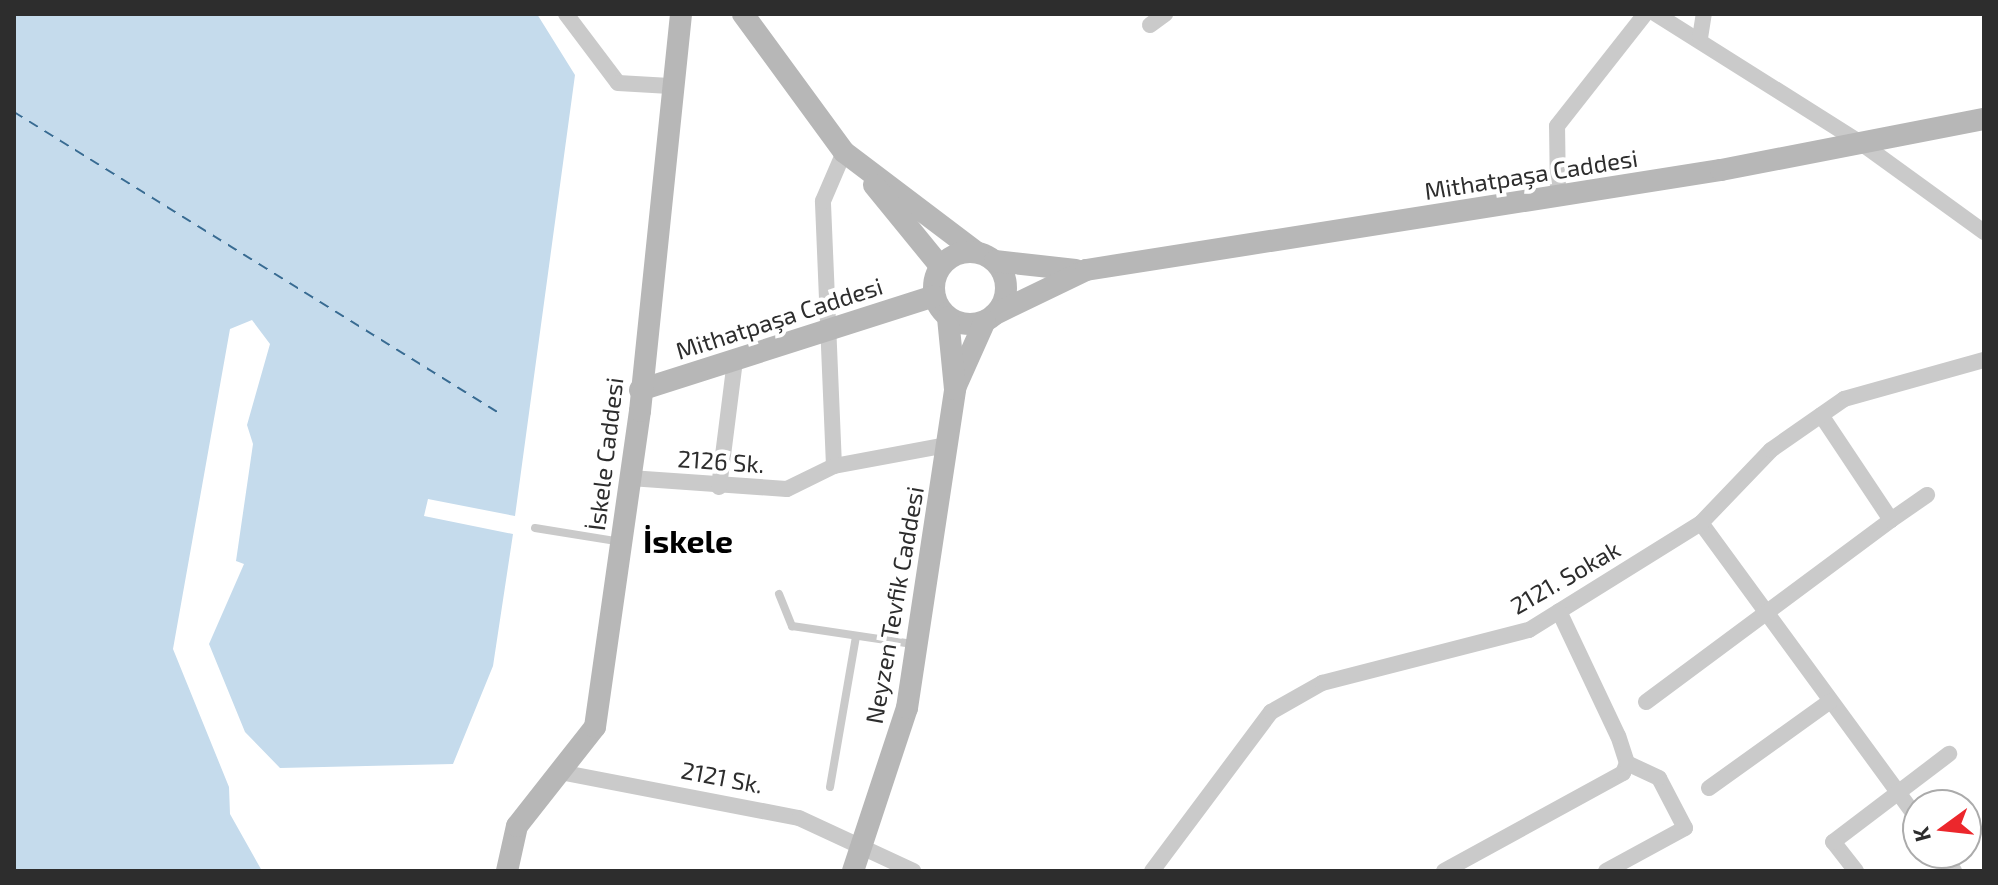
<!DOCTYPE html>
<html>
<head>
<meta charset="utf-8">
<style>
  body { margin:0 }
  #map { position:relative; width:1998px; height:885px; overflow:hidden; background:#fff; font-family:"Exo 2",sans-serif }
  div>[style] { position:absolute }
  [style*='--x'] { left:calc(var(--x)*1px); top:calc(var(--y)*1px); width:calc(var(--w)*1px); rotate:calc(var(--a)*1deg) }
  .water>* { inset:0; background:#c5dbec }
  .ferry>* { height:2px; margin-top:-1px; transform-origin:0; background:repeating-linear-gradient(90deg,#386b92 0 10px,transparent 0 18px) }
  .lane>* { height:8px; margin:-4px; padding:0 4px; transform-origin:4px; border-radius:4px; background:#cacaca }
  .street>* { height:16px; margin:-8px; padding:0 8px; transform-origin:8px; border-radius:8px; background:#cacaca }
  .secondary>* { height:22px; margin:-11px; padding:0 11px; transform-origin:11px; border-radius:11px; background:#b7b7b7 }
  .secondary>.ring { margin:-11px; padding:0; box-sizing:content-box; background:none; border:22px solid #b7b7b7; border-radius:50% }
  span { translate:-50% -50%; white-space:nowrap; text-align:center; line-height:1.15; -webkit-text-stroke:8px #fff; paint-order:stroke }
  .street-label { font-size:24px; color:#2d2d2d }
  .district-label { font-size:32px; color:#000; font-weight:700 }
  .frame { position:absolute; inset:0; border:16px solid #2d2d2d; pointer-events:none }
  .north { position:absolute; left:1902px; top:789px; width:80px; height:80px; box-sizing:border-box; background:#fff; border:2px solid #ababab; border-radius:50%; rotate:255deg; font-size:22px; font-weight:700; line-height:32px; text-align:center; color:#2d2d2d }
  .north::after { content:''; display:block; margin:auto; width:28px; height:36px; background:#ec272c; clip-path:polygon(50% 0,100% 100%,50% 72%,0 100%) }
</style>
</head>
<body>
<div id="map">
  <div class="water">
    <div style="clip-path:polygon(14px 14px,537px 14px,575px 75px,515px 516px,428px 499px,424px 516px,513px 534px,493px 666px,453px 764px,280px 768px,245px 732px,209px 644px,244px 564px,236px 561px,253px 444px,247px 425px,270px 344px,252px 320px,230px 329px,173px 649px,229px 787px,230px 814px,262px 871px,14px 871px)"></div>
  </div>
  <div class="ferry">
    <div style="--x:14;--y:112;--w:571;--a:31.82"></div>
  </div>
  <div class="lane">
    <div style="--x:535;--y:528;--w:87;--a:9.2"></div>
    <div style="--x:779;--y:594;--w:35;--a:68"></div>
    <div style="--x:792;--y:626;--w:122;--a:8.5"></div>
    <div style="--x:830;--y:787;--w:153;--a:-80.2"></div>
  </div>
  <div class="street">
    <div style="--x:566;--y:14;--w:86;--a:53"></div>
    <div style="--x:618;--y:83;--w:52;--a:3.3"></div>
    <div style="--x:1656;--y:14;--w:242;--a:32.2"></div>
    <div style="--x:1861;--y:143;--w:152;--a:35.9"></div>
    <div style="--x:1150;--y:25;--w:19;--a:-36"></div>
    <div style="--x:1700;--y:38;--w:24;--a:-81"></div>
    <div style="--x:1558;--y:195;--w:69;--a:-90.8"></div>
    <div style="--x:1557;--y:126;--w:142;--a:-51.8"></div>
    <div style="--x:834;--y:466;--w:265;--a:-92.4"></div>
    <div style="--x:823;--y:201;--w:53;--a:-66.8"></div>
    <div style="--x:630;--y:478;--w:157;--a:4"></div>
    <div style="--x:787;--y:489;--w:52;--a:-26.1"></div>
    <div style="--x:834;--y:466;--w:114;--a:-10.6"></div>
    <div style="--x:719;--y:487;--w:127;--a:-82.8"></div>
    <div style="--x:1891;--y:520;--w:44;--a:-34.8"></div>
    <div style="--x:1701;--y:523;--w:367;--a:53.8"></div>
    <div style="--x:1646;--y:702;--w:305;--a:-36.6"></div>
    <div style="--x:1891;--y:520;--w:126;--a:-123.7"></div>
    <div style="--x:565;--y:773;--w:238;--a:10.9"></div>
    <div style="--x:799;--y:818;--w:126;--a:24.9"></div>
    <div style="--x:1709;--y:788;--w:148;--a:-35.6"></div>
    <div style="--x:1942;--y:853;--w:22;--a:56"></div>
    <div style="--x:1152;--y:871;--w:199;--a:-53.2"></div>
    <div style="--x:1271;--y:712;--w:59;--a:-29.6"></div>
    <div style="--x:1322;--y:683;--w:214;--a:-14.4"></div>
    <div style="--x:1529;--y:630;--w:203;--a:-31.9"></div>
    <div style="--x:1701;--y:523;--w:101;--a:-46.2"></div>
    <div style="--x:1771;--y:450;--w:89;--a:-34.9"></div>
    <div style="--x:1844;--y:399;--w:145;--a:-15.6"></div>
    <div style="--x:1444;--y:871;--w:204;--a:-28.7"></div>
    <div style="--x:1623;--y:773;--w:11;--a:-68"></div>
    <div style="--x:1627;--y:763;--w:28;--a:-108"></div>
    <div style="--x:1618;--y:736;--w:138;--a:-115.3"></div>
    <div style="--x:1606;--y:871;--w:90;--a:-28.6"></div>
    <div style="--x:1685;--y:828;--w:56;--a:-117.5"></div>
    <div style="--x:1659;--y:778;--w:35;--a:-155"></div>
    <div style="--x:1856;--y:871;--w:37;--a:-128"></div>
    <div style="--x:1833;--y:842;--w:146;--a:-37.2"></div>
  </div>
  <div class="secondary">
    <div style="--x:743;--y:14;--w:171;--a:53.8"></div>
    <div style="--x:844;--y:152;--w:164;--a:37.1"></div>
    <div style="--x:874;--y:185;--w:104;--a:50.8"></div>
    <div class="ring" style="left:934px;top:252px;width:50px;height:50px"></div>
    <div style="--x:995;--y:261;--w:81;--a:6.3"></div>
    <div style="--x:995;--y:314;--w:101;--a:-25.8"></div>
    <div style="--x:1086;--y:270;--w:643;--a:-8.95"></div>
    <div style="--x:1721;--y:170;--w:268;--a:-11"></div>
    <div style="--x:955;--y:388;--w:73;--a:-65.9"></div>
    <div style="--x:640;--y:390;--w:309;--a:-17.7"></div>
    <div style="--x:507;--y:871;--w:46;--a:-77.5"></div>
    <div style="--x:517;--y:826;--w:126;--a:-51.8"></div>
    <div style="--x:595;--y:727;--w:319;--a:-81.9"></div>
    <div style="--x:640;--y:411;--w:399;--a:-84.1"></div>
    <div style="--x:853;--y:871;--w:172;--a:-71.7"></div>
    <div style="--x:907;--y:708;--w:323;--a:-81.4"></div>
    <div style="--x:955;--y:389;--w:72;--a:-95.6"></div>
  </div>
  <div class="street-label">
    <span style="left:1531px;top:174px;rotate:-9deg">Mithatpaşa Caddesi</span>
    <span style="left:779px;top:318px;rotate:-18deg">Mithatpaşa Caddesi</span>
    <span style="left:605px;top:454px;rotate:-83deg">İskele Caddesi</span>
    <span style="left:721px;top:461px;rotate:4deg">2126 Sk.</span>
    <span style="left:1565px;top:577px;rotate:-30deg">2121. Sokak</span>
    <span style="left:894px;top:605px;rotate:-80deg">Neyzen Tevfik Caddesi</span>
    <span style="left:722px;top:777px;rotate:11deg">2121 Sk.</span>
  </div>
  <div class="district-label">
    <span style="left:688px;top:540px">İskele</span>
  </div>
  <div class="frame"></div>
  <div class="north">K</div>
</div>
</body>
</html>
